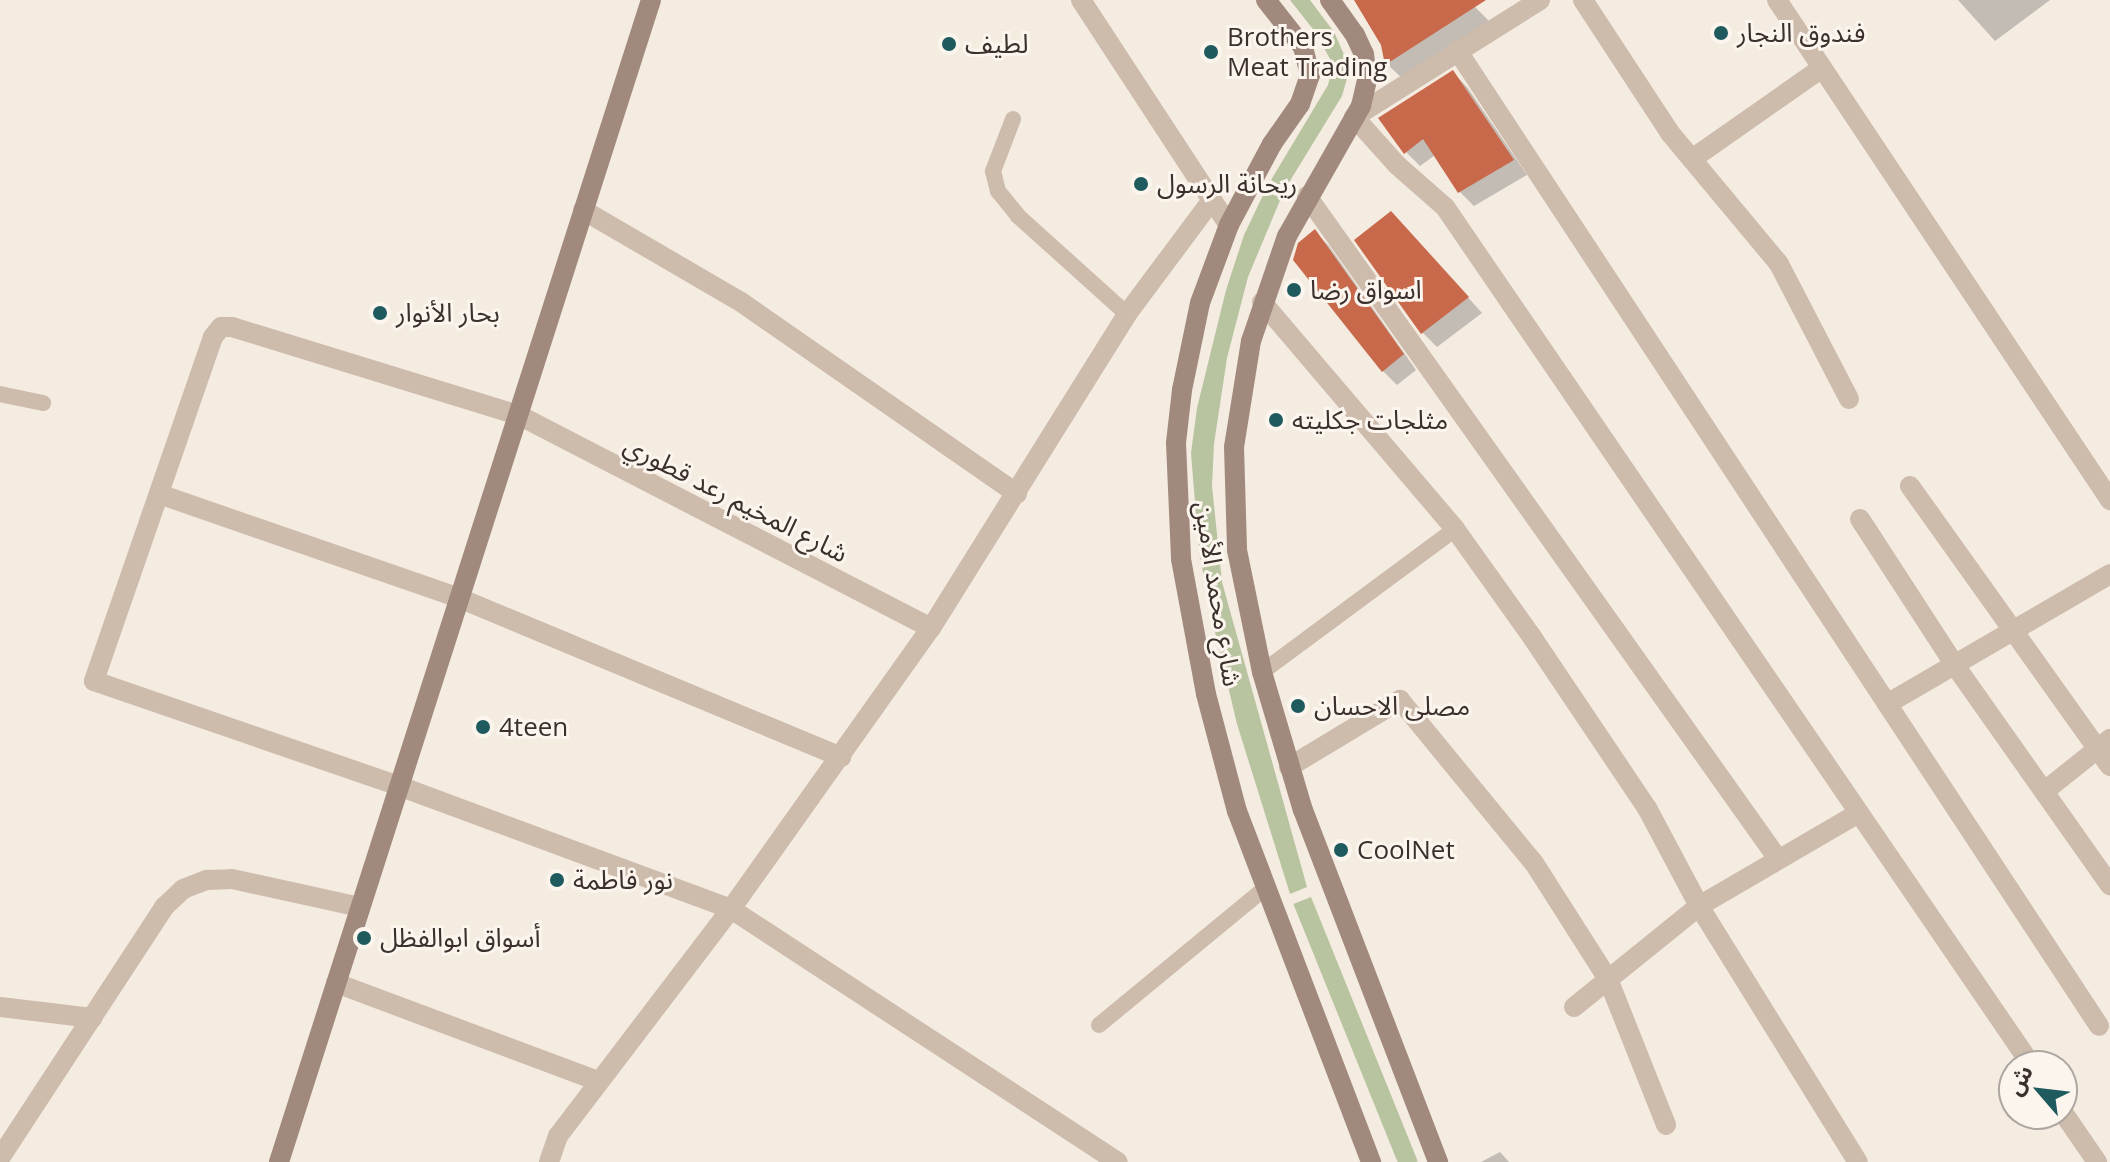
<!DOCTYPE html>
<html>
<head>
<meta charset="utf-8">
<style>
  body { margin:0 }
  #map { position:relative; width:2110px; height:1162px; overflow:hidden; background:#f4ebe1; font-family:"Open Sans","Noto Sans Arabic",sans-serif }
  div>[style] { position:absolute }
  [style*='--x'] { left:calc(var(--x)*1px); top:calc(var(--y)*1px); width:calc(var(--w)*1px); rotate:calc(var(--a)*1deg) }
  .green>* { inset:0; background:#b8c4a0; transform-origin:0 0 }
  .shadow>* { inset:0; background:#0003 }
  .building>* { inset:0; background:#c8694b }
  .service>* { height:16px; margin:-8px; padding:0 8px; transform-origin:8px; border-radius:8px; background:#cdbbac }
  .pedestrian>* { height:20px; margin:-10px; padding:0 10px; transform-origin:10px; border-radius:10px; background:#cdbbac }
  .minor>* { height:20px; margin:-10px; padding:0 10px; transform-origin:10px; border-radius:10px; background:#cdbbac }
  .secondary>* { height:20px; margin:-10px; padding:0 10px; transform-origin:10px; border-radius:10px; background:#a18a7d }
  .dots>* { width:22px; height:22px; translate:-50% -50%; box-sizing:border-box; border:4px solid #fbf5ee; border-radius:50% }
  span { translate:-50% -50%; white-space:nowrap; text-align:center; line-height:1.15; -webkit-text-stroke:6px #fbf5ee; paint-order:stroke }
  .poi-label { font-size:26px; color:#3b302b }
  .left { translate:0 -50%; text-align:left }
  .street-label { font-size:26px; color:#3b302b }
  .north { position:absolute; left:1998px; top:1050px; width:80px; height:80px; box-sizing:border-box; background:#fbf5ee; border:2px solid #aea6a0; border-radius:50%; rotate:298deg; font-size:22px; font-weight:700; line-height:32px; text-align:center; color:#3b302b }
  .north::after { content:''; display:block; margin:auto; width:28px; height:36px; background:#1f5a5e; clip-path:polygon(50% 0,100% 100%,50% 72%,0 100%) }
</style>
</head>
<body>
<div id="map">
  <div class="green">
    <div style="clip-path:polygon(1290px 0,1310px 0,1334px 32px,1350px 68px,1342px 96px,1285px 189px,1271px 180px,1328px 85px,1332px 70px,1330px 59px,1316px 33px)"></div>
    <div style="clip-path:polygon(1265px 191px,1281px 198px,1248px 277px,1227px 358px,1214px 444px,1212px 486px,1222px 582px,1307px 887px,1290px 894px,1237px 724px,1215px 632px,1199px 552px,1191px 453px,1197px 408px,1226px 290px,1244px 235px)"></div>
    <div style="left:1311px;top:897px;width:285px;height:19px;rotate:68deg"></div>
  </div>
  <div class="shadow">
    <div style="clip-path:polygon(1357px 0,1468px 0,1492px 24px,1404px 80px,1387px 64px,1383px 44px)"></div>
    <div style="clip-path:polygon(1958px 0,2050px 0,1995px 41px)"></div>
    <div style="clip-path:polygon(1453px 73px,1467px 87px,1527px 175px,1474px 206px,1460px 192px,1435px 155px,1420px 166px,1406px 152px)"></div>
    <div style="clip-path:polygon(1406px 228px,1482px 313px,1437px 347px,1422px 332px)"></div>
    <div style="clip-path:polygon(1315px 232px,1329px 246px,1416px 370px,1397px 385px,1383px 371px)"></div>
    <div style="clip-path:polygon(1500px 1152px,1509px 1162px,1481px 1162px)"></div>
  </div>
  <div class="building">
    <div style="clip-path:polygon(1354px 0,1486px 0,1385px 65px,1381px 45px)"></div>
    <div style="clip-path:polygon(1453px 70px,1514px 160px,1458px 193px,1423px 139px,1404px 154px,1378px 118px)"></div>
    <div style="clip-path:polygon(1391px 211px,1469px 297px,1421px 334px,1354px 240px)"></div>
    <div style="clip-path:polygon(1315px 229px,1404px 354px,1382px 372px,1293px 260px,1298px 243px)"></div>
  </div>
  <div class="service">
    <div style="--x:1013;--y:119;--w:56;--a:111"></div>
    <div style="--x:993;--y:171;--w:21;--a:76"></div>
    <div style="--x:998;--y:191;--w:32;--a:51"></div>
    <div style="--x:1018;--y:216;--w:147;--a:42"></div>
    <div style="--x:0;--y:394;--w:44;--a:11.8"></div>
    <div style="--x:1262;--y:672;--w:240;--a:-36.5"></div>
    <div style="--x:1099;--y:1025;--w:214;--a:-39.5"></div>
  </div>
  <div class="pedestrian">
    <div style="--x:1307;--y:196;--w:813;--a:54.61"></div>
    <div style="--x:1289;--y:767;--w:130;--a:-31.1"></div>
    <div style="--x:1400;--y:700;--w:211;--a:50.6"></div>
    <div style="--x:1534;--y:863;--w:138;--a:57.5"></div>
    <div style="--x:1608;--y:979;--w:157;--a:68.3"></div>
  </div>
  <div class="minor">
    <div style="--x:1081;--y:0;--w:239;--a:56.8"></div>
    <div style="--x:1540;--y:0;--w:220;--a:147.8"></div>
    <div style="--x:1354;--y:117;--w:64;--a:48.1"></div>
    <div style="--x:1397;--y:165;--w:64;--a:41.2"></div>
    <div style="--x:1445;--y:207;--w:1040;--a:55.65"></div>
    <div style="--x:1583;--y:0;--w:159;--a:56.8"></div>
    <div style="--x:1670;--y:133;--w:170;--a:50.2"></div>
    <div style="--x:1779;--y:264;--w:152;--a:62.6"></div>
    <div style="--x:1777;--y:0;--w:601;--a:56.34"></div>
    <div style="--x:1457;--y:50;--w:1168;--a:56.66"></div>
    <div style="--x:1692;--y:159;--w:159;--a:-35"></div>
    <div style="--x:583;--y:210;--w:183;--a:30.2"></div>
    <div style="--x:741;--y:302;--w:336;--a:34.8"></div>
    <div style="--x:1262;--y:302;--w:298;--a:49.6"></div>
    <div style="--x:1455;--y:529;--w:133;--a:54.5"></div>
    <div style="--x:1532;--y:637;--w:206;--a:56.1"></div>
    <div style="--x:1647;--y:808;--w:111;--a:62"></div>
    <div style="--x:1699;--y:906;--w:301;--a:58.2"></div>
    <div style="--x:1910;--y:486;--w:344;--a:54.5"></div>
    <div style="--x:159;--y:494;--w:318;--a:19.1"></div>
    <div style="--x:459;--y:598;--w:414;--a:22.6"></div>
    <div style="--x:1860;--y:519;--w:173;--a:57"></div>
    <div style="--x:1954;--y:664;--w:271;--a:54.8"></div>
    <div style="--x:931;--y:628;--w:465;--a:-152.7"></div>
    <div style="--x:518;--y:415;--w:299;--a:-162.9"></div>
    <div style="--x:232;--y:327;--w:11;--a:180"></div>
    <div style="--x:221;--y:327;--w:13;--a:129"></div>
    <div style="--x:213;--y:337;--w:364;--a:109.1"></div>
    <div style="--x:94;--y:681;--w:323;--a:19"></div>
    <div style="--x:399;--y:786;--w:354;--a:20.3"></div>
    <div style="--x:731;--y:909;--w:462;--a:33.2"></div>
    <div style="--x:1887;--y:704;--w:258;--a:-30.2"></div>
    <div style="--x:2046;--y:790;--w:82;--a:-38.6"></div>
    <div style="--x:336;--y:983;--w:280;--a:20.5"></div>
    <div style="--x:0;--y:1007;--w:93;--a:6.8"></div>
    <div style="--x:1574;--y:1007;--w:161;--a:-38.9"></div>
    <div style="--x:1699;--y:906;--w:185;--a:-30.2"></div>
    <div style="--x:2062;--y:1111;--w:62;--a:55.5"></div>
    <div style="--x:0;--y:1158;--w:300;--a:-56.8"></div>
    <div style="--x:164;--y:907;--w:26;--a:-43"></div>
    <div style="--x:183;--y:889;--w:26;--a:-21"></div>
    <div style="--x:207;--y:880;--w:25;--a:-2"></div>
    <div style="--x:232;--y:879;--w:131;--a:12.3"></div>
    <div style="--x:549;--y:1162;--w:28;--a:-71"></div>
    <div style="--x:558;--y:1136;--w:285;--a:-52.7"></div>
    <div style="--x:731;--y:909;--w:345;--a:-54.6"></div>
    <div style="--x:931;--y:628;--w:370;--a:-58"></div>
    <div style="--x:1127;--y:314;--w:142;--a:-53.3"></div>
    <div style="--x:1212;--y:200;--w:30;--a:56"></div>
  </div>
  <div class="secondary">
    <div style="--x:1266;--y:0;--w:60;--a:51.8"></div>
    <div style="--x:1303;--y:47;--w:29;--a:76"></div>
    <div style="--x:1310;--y:75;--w:31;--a:109"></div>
    <div style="--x:1300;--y:104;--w:49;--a:125"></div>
    <div style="--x:1272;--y:144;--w:92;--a:118"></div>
    <div style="--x:1229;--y:225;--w:83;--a:110.4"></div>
    <div style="--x:1200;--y:303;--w:89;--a:101.7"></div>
    <div style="--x:1182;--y:390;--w:53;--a:96.5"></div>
    <div style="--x:1176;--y:443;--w:116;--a:87.5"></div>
    <div style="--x:1181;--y:559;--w:137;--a:79.5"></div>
    <div style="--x:1206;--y:694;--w:121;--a:75.2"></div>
    <div style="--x:1237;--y:811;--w:376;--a:69.1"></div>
    <div style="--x:1330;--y:0;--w:43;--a:54.5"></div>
    <div style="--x:1355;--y:35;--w:21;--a:65"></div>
    <div style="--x:1364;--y:54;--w:26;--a:83"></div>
    <div style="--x:1367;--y:80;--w:27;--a:103"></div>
    <div style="--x:1361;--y:106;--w:150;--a:119.6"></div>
    <div style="--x:1287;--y:236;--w:111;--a:108.9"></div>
    <div style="--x:1251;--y:341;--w:107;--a:99.1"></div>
    <div style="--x:1234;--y:447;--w:103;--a:88.3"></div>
    <div style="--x:1237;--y:550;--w:125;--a:78.4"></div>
    <div style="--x:1262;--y:672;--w:144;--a:73.5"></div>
    <div style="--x:1303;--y:810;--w:377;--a:69"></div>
    <div style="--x:279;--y:1162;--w:1220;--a:-72.25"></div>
  </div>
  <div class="dots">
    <div style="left:1721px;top:33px;background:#1f5a5e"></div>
    <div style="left:949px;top:44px;background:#1f5a5e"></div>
    <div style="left:1211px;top:52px;background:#1f5a5e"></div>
    <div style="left:1141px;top:184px;background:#1f5a5e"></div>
    <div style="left:1294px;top:290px;background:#1f5a5e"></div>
    <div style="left:380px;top:313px;background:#1f5a5e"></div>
    <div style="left:1276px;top:420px;background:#1f5a5e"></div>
    <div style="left:1298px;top:706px;background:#1f5a5e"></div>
    <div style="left:483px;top:727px;background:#1f5a5e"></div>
    <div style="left:1341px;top:850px;background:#1f5a5e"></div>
    <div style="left:557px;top:880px;background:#1f5a5e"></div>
    <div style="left:364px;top:938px;background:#1f5a5e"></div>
  </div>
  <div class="poi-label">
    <span class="left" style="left:1737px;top:33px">فندوق النجار</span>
    <span class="left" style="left:1227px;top:52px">Brothers<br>Meat Trading</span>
    <span class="left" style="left:965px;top:44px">لطيف</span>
    <span class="left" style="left:1157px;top:184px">ريحانة الرسول</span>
    <span class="left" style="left:1310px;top:290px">اسواق رضا</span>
    <span class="left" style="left:396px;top:313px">بحار الأنوار</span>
    <span class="left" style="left:1292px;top:420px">مثلجات جكليته</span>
    <span class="left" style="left:1314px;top:706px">مصلى الاحسان</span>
    <span class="left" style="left:499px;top:727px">4teen</span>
    <span class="left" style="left:1357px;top:850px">CoolNet</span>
    <span class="left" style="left:573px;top:880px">نور فاطمة</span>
    <span class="left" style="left:380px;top:938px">أسواق ابوالفظل</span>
  </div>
  <div class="street-label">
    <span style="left:736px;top:499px;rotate:27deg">شارع المخيم رعد قطوري</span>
    <span style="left:1218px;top:594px;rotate:81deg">شارع محمد الأمين</span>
  </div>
  <div class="north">ش</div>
</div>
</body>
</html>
